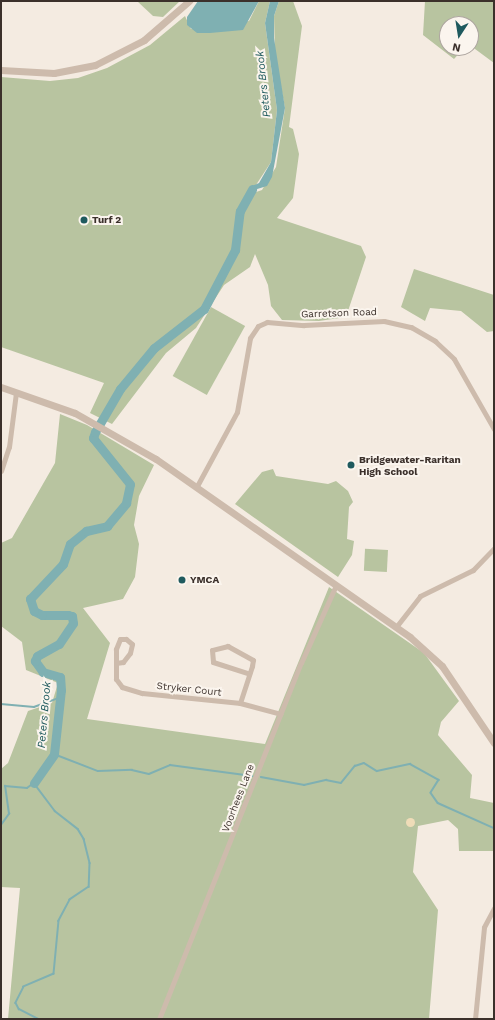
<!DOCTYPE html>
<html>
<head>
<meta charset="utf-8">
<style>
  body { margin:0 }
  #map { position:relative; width:495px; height:1020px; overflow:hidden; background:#f4ebe1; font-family:"Work Sans",sans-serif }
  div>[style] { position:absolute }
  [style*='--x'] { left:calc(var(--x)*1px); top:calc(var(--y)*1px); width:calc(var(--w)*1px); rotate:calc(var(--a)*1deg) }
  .green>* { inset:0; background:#b8c4a0; transform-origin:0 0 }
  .sand>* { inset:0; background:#efdcb8 }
  .round { border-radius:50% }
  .water>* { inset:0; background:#7fb0b2 }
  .stream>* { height:1.5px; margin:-0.75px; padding:0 0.75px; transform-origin:0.75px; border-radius:0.75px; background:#7fb0b2 }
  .river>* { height:9px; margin:-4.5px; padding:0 4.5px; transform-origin:4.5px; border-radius:4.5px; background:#7fb0b2 }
  .minor>* { height:5px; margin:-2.5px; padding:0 2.5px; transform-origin:2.5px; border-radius:2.5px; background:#cdbbac }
  .tertiary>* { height:7px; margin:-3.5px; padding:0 3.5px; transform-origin:3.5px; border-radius:3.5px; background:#cdbbac }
  .dots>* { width:11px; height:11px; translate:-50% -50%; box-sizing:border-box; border:2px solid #fbf5ee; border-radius:50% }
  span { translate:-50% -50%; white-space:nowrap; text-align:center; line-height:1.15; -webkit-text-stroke:4px #fbf5ee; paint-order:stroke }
  .poi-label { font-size:10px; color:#3b302b; font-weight:700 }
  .left { translate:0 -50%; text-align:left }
  .street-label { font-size:10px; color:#3b302b }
  .water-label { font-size:11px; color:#1f5a5e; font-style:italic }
  .frame { position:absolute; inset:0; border:2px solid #3b302b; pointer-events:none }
  .north { position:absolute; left:439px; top:16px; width:40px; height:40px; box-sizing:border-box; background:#fbf5ee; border:1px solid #aea6a0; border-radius:50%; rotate:192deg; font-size:11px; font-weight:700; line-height:16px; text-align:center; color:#3b302b }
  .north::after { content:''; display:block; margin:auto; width:14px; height:18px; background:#1f5a5e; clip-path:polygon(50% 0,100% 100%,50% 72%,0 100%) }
</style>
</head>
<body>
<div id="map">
  <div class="green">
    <div style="clip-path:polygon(137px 1px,180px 1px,163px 17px,153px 16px)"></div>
    <div style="clip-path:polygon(259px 1px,270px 1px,265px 23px,277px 110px,271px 162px,250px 194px,262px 190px,276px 167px,285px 108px,275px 55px,274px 16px,279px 1px,293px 1px,302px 26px,289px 127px,293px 129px,299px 154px,293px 198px,277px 218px,361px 246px,366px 257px,346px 317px,319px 321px,282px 320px,271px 306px,268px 285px,255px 254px,250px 267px,224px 285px,196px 328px,166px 353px,112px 424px,90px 413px,104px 383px,1px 347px,1px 77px,50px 81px,78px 78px,107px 68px,150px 45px,185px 16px,191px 29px,249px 21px)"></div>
    <div style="clip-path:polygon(425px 1px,494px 1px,494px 63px,471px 46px,471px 24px,447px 24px,447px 48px,464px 48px,454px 59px,423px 35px)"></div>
    <div style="clip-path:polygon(414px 269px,494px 295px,494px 331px,487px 332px,461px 311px,430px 308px,425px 321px,401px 307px)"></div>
    <div style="left:211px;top:307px;width:39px;height:79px;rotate:29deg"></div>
    <div style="clip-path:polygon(60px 414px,87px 425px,154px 465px,139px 496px,134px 525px,139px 544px,135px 577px,123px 599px,83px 608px,110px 643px,87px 719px,265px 744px,329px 587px,424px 653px,459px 701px,441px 722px,438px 735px,472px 775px,470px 798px,494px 803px,494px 851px,459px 851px,458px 829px,448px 820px,418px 826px,413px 872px,438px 910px,429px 1019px,8px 1019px,20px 888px,1px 887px,1px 769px,8px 763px,28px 711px,52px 703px,58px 683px,26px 670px,22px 642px,1px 626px,1px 543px,12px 538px,55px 463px)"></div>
    <div style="clip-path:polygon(273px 469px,276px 476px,328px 484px,336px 481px,348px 491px,353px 502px,349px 507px,347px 539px,354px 541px,352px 555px,338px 577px,235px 504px,262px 472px)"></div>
    <div style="left:388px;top:550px;width:22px;height:23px;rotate:93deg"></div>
  </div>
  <div class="sand">
    <div class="round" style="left:405.5px;top:817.5px;width:9px;height:9px"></div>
  </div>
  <div class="water">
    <div style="clip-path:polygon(198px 1px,259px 1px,243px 30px,210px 33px,197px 33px,187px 25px,187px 17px)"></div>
    <div style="clip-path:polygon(270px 1px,279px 1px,274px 16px,274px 38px,285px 108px,272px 177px,267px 186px,254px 190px,248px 199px,250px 187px,259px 183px,271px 162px,277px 110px,265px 23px)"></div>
  </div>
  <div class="stream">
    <div style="--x:1;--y:704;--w:33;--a:5"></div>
    <div style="--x:34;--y:707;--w:27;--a:-20"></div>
    <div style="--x:54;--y:754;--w:47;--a:21.1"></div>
    <div style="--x:98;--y:771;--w:34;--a:-2"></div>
    <div style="--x:132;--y:770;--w:17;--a:13"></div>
    <div style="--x:149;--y:774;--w:23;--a:-23"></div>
    <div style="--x:170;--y:765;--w:83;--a:7.6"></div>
    <div style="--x:261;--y:777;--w:44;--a:10.5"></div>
    <div style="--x:304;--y:785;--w:23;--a:-13"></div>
    <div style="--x:326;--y:780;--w:15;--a:11"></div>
    <div style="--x:341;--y:783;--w:22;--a:-51"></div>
    <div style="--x:355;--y:766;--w:9;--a:-18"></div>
    <div style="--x:364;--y:763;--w:15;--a:32"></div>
    <div style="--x:377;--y:771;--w:34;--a:-12"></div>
    <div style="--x:410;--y:764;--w:33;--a:29"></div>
    <div style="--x:439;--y:780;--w:15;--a:122"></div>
    <div style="--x:431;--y:793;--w:12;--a:55"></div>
    <div style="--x:438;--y:803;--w:61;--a:24.1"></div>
    <div style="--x:1;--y:825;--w:14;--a:-54"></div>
    <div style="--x:9;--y:814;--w:28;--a:-98"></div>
    <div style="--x:5;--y:786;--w:22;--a:5"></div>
    <div style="--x:27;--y:788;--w:9;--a:-36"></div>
    <div style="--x:34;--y:783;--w:35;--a:53"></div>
    <div style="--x:55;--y:811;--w:29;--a:38"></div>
    <div style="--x:78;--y:829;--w:12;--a:59"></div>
    <div style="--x:84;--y:839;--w:25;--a:76"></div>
    <div style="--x:90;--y:863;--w:24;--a:92"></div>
    <div style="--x:89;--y:887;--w:23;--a:146"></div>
    <div style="--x:70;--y:900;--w:24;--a:118"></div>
    <div style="--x:59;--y:921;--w:53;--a:95.4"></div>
    <div style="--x:54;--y:974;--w:33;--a:157"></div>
    <div style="--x:24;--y:987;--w:18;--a:117"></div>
    <div style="--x:16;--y:1003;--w:7;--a:63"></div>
    <div style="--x:19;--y:1009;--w:22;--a:27"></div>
  </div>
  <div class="river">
    <div style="--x:34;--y:783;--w:35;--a:-55"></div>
    <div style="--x:54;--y:754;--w:64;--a:-83.8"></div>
    <div style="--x:61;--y:690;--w:13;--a:-94"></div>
    <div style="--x:60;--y:677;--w:18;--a:-164"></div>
    <div style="--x:43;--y:672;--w:14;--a:-126"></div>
    <div style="--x:35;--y:661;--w:5;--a:-68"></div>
    <div style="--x:37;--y:656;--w:25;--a:-29"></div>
    <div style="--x:59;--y:644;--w:25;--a:-56"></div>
    <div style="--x:73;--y:623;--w:7;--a:-98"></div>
    <div style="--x:72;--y:616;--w:4;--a:-166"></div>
    <div style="--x:68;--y:615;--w:26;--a:180"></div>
    <div style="--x:42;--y:615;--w:9;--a:-153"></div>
    <div style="--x:34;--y:611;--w:13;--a:-108"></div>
    <div style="--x:30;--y:599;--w:48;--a:-46.7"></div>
    <div style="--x:63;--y:564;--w:21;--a:-71"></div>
    <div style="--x:70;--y:544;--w:21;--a:-39"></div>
    <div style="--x:86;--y:531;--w:22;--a:-13"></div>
    <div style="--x:107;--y:526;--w:30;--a:-50"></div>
    <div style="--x:126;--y:503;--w:19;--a:-78"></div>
    <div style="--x:130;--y:484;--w:59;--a:-128.8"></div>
    <div style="--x:93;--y:438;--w:6;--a:-72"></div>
    <div style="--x:95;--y:432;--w:50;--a:-59.8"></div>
    <div style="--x:120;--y:389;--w:53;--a:-50.3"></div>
    <div style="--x:154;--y:348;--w:63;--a:-38"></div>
    <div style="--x:204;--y:309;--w:67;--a:-62.3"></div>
    <div style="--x:235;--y:250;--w:39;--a:-83"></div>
    <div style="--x:240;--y:211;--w:25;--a:-61"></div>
  </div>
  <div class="minor">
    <div style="--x:1;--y:471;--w:25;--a:-72"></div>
    <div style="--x:9;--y:447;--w:55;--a:-82.7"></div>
    <div style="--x:197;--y:486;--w:84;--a:-61.6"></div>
    <div style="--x:237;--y:412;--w:75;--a:-80"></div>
    <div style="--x:250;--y:338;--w:14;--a:-56"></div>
    <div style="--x:258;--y:326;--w:10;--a:-24"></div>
    <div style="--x:267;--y:322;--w:37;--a:5"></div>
    <div style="--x:304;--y:325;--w:80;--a:-2.9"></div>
    <div style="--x:384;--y:321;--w:28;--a:13"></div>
    <div style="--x:411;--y:327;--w:28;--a:30"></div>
    <div style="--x:435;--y:341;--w:26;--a:43"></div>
    <div style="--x:454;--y:359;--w:81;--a:60.3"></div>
    <div style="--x:396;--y:627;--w:39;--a:-52"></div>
    <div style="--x:420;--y:596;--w:59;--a:-26.1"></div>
    <div style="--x:473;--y:570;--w:30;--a:-46"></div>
    <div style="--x:116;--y:663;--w:7;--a:-8"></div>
    <div style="--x:123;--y:662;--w:11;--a:-52"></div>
    <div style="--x:130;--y:653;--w:9;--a:-77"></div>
    <div style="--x:132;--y:644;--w:8;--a:-140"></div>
    <div style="--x:126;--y:639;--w:6;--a:180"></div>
    <div style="--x:120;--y:639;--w:11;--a:112"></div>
    <div style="--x:116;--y:649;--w:30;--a:90"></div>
    <div style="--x:116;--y:679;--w:10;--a:53"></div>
    <div style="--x:122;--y:687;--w:21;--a:17"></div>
    <div style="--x:142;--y:693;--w:99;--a:5.8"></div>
    <div style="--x:240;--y:703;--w:42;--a:15"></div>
    <div style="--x:240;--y:703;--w:39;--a:-72"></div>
    <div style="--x:252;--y:666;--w:6;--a:-81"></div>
    <div style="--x:253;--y:660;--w:29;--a:-151"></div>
    <div style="--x:228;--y:646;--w:16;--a:166"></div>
    <div style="--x:212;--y:650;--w:12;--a:85"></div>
    <div style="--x:213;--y:662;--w:38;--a:18"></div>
    <div style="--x:159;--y:1019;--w:383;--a:-68.3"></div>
    <div style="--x:301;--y:663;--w:85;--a:-65.8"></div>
    <div style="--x:475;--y:1019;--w:92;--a:-84.4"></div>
    <div style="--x:484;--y:927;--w:21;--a:-62"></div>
  </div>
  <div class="tertiary">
    <div style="--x:1;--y:70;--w:53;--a:3.2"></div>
    <div style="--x:54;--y:73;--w:42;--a:-11"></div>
    <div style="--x:95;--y:65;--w:55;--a:-27"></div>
    <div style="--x:144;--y:40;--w:60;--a:-40.9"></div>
    <div style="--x:1;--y:387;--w:78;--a:19.4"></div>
    <div style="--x:75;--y:413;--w:93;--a:29.6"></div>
    <div style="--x:156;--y:459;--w:310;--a:35"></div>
    <div style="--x:410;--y:637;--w:43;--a:42.2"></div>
    <div style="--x:442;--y:666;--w:93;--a:56"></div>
  </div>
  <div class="dots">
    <div style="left:84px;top:220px;background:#1f5a5e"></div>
    <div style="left:351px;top:465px;background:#1f5a5e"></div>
    <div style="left:182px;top:580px;background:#1f5a5e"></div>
  </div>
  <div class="poi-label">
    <span class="left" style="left:92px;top:220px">Turf 2</span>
    <span class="left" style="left:359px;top:465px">Bridgewater-Raritan<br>High School</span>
    <span class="left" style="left:190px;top:580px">YMCA</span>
  </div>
  <div class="street-label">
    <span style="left:339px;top:313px;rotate:-2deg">Garretson Road</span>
    <span style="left:189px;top:689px;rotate:6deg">Stryker Court</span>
    <span style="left:238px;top:798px;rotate:-69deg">Voorhees Lane</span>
  </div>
  <div class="water-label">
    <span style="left:264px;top:84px;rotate:-96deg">Peters Brook</span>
    <span style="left:45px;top:715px;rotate:-85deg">Peters Brook</span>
  </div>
  <div class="frame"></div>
  <div class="north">N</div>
</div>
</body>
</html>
